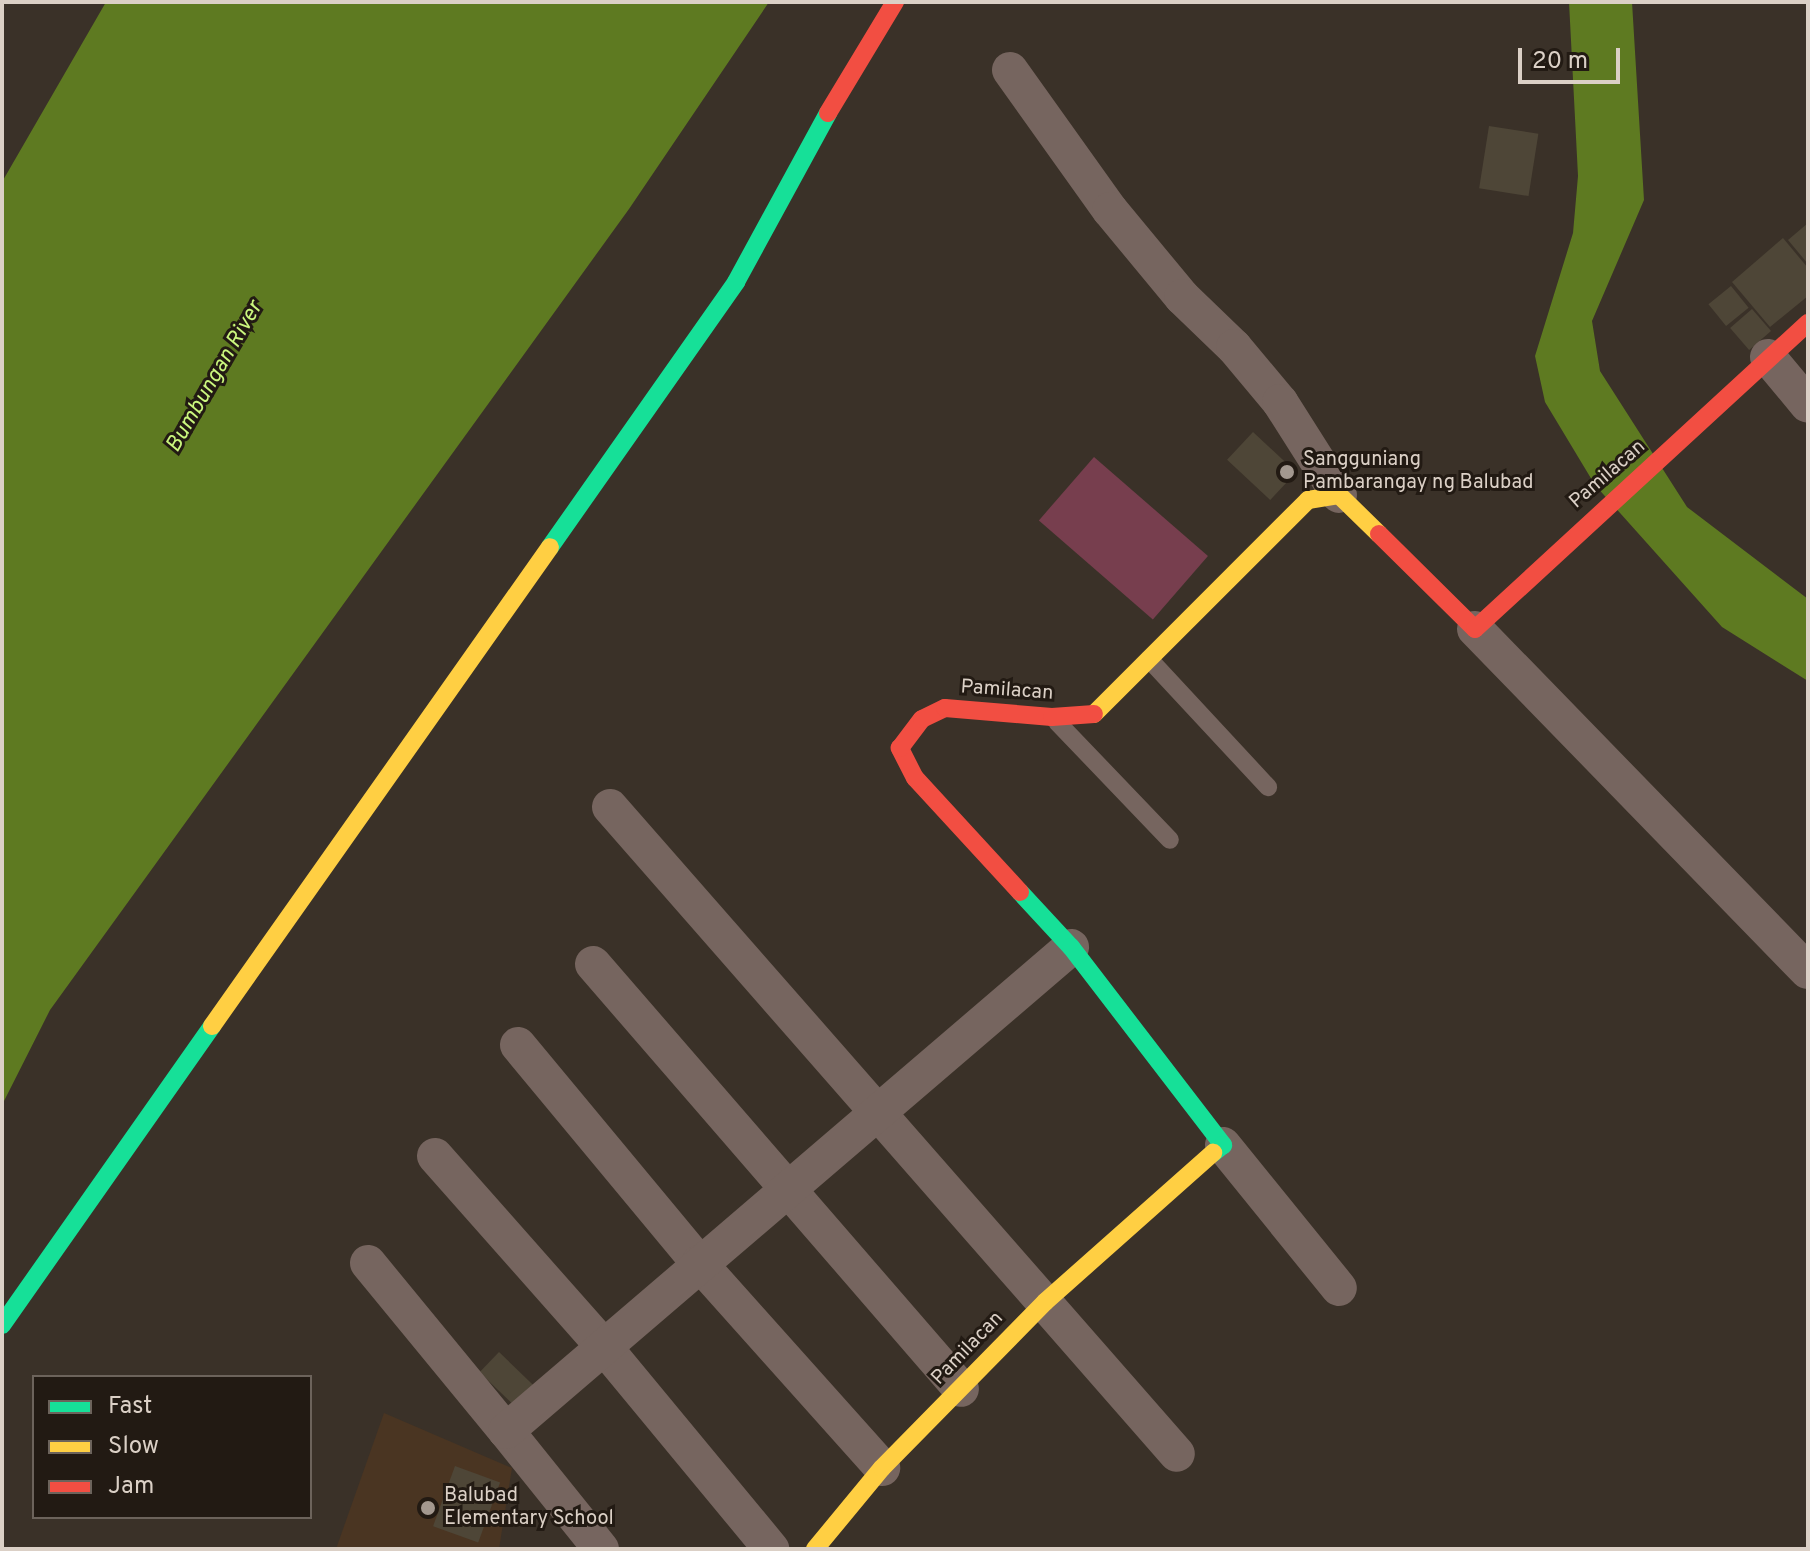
<!DOCTYPE html>
<html>
<head>
<meta charset="utf-8">
<style>
  body { margin:0 }
  #map { position:relative; width:1810px; height:1551px; overflow:hidden; background:#3a3128; font-family:Overpass,sans-serif }
  div>[style] { position:absolute }
  [style*='--x'] { left:calc(var(--x)*1px); top:calc(var(--y)*1px); width:calc(var(--w)*1px); rotate:calc(var(--a)*1deg) }
  .built>* { inset:0; background:#4a3522 }
  .green>* { inset:0; background:#773e4e; transform-origin:0 0 }
  .water>* { inset:0; background:#5e7a21 }
  .building>* { inset:0; background:#4e4637; transform-origin:0 0 }
  .lane>* { height:18px; margin:-9px; padding:0 9px; transform-origin:9px; border-radius:9px; background:#76655f }
  .street>* { height:36px; margin:-18px; padding:0 18px; transform-origin:18px; border-radius:18px; background:#76655f }
  .fast>* { height:18px; margin:-9px; padding:0 9px; transform-origin:9px; border-radius:9px; background:#16e098 }
  .slow>* { height:18px; margin:-9px; padding:0 9px; transform-origin:9px; border-radius:9px; background:#ffcf43 }
  .jam>* { height:18px; margin:-9px; padding:0 9px; transform-origin:9px; border-radius:9px; background:#f24e42 }
  .dots>* { width:22px; height:22px; translate:-50% -50%; box-sizing:border-box; border:4px solid #221a13; border-radius:50% }
  span { translate:-50% -50%; white-space:nowrap; text-align:center; line-height:1.15; -webkit-text-stroke:6px #221a13; paint-order:stroke }
  .poi-label { font-size:20px; color:#dbd0c6 }
  .left { translate:0 -50%; text-align:left }
  .street-label { font-size:20px; color:#dbd0c6 }
  .water-label { font-size:22px; color:#cbf77e; font-style:italic }
  .frame { position:absolute; inset:0; border:4px solid #dbd0c6; pointer-events:none }
  .legend { position:absolute; left:32px; top:1375px; width:280px; height:144px; box-sizing:border-box; background:#221a13; border:2px solid #6c635b; margin:0; padding:10px 14px; list-style:none; font-size:24px; color:#dbd0c6 }
  .legend li { display:flex; align-items:center; gap:16px; height:40px }
  .legend b { width:40px; border:2px solid #6c635b }
  .scale { position:absolute; left:1518px; top:48px; width:102px; height:36px; box-sizing:border-box; border:4px solid #dbd0c6; border-top:0; padding-left:10px; font-size:24px; line-height:28px; white-space:nowrap; color:#dbd0c6; -webkit-text-stroke:6px #221a13; paint-order:stroke }
</style>
</head>
<body>
<div id="map">
  <div class="built">
    <div style="clip-path:polygon(384px 1413px,512px 1468px,499px 1549px,336px 1549px)"></div>
  </div>
  <div class="green">
    <div style="left:1094px;top:457px;width:151px;height:84px;rotate:41deg"></div>
  </div>
  <div class="water">
    <div style="clip-path:polygon(106px 2px,769px 2px,629px 209px,50px 1010px,2px 1105px,2px 182px)"></div>
    <div style="clip-path:polygon(1569px 2px,1632px 2px,1644px 200px,1592px 321px,1600px 371px,1687px 507px,1808px 599px,1808px 681px,1722px 627px,1595px 485px,1545px 402px,1535px 356px,1573px 233px,1578px 176px)"></div>
  </div>
  <div class="building">
    <div style="left:1489px;top:126px;width:50px;height:63px;rotate:9deg"></div>
    <div style="clip-path:polygon(1808px 223px,1808px 264px,1788px 240px)"></div>
    <div style="clip-path:polygon(1783px 238px,1808px 268px,1808px 296px,1770px 327px,1732px 282px)"></div>
    <div style="left:1731px;top:286px;width:28px;height:29px;rotate:51deg"></div>
    <div style="left:1752px;top:309px;width:29px;height:29px;rotate:49deg"></div>
    <div style="left:1253px;top:432px;width:59px;height:38px;rotate:43deg"></div>
    <div style="left:499px;top:1352px;width:50px;height:28px;rotate:44deg"></div>
    <div style="left:455px;top:1466px;width:48px;height:64px;rotate:20deg"></div>
  </div>
  <div class="lane">
    <div style="--x:1149;--y:659;--w:175;--a:47.1"></div>
    <div style="--x:1057;--y:722;--w:163;--a:46.2"></div>
  </div>
  <div class="street">
    <div style="--x:1010;--y:70;--w:172;--a:54.5"></div>
    <div style="--x:1110;--y:210;--w:113;--a:50.4"></div>
    <div style="--x:1182;--y:297;--w:72;--a:43.9"></div>
    <div style="--x:1234;--y:347;--w:72;--a:50.1"></div>
    <div style="--x:1280;--y:402;--w:110;--a:57.6"></div>
    <div style="--x:1768;--y:357;--w:62;--a:50.2"></div>
    <div style="--x:1475;--y:629;--w:477;--a:45.8"></div>
    <div style="--x:610;--y:807;--w:860;--a:48.77"></div>
    <div style="--x:593;--y:964;--w:562;--a:49.11"></div>
    <div style="--x:518;--y:1045;--w:283;--a:50.3"></div>
    <div style="--x:699;--y:1263;--w:275;--a:48.2"></div>
    <div style="--x:1223;--y:1145;--w:184;--a:51"></div>
    <div style="--x:435;--y:1156;--w:256;--a:48.5"></div>
    <div style="--x:605;--y:1348;--w:261;--a:50.4"></div>
    <div style="--x:368;--y:1263;--w:217;--a:50.6"></div>
    <div style="--x:601;--y:1549;--w:151;--a:-128.8"></div>
    <div style="--x:506;--y:1431;--w:744;--a:-40.58"></div>
  </div>
  <div class="fast">
    <div style="--x:550;--y:547;--w:324;--a:-54.9"></div>
    <div style="--x:736;--y:282;--w:192;--a:-61.4"></div>
    <div style="--x:1020;--y:892;--w:75;--a:47.2"></div>
    <div style="--x:1071;--y:947;--w:250;--a:52.5"></div>
    <div style="--x:1223;--y:1145;--w:13;--a:141"></div>
    <div style="--x:2;--y:1325;--w:365;--a:-54.9"></div>
  </div>
  <div class="slow">
    <div style="--x:1094;--y:714;--w:303;--a:-45"></div>
    <div style="--x:1308;--y:500;--w:31;--a:-9"></div>
    <div style="--x:1339;--y:495;--w:56;--a:44.3"></div>
    <div style="--x:212;--y:1026;--w:586;--a:-54.79"></div>
    <div style="--x:815;--y:1549;--w:105;--a:-50.4"></div>
    <div style="--x:882;--y:1468;--w:233;--a:-45.5"></div>
    <div style="--x:1045;--y:1302;--w:225;--a:-41.6"></div>
  </div>
  <div class="jam">
    <div style="--x:828;--y:113;--w:130;--a:-58.9"></div>
    <div style="--x:1379;--y:534;--w:135;--a:44.7"></div>
    <div style="--x:1475;--y:629;--w:452;--a:-42.6"></div>
    <div style="--x:1020;--y:892;--w:155;--a:-132.6"></div>
    <div style="--x:915;--y:778;--w:34;--a:-117"></div>
    <div style="--x:900;--y:748;--w:36;--a:-53"></div>
    <div style="--x:922;--y:719;--w:25;--a:-26"></div>
    <div style="--x:945;--y:708;--w:107;--a:4.8"></div>
    <div style="--x:1052;--y:717;--w:42;--a:-4.1"></div>
  </div>
  <div class="dots">
    <div style="left:1287px;top:472px;background:#a3988f"></div>
    <div style="left:428px;top:1508px;background:#a3988f"></div>
  </div>
  <div class="poi-label">
    <span class="left" style="left:1303px;top:472px">Sangguniang<br>Pambarangay ng Balubad</span>
    <span class="left" style="left:444px;top:1508px">Balubad<br>Elementary School</span>
  </div>
  <div class="street-label">
    <span style="left:1608px;top:475px;rotate:-41deg">Pamilacan</span>
    <span style="left:1007px;top:691px;rotate:4deg">Pamilacan</span>
    <span style="left:968px;top:1349px;rotate:-46deg">Pamilacan</span>
  </div>
  <div class="water-label">
    <span style="left:215px;top:377px;rotate:-60deg">Bumbungan River</span>
  </div>
  <div class="frame"></div>
  <ul class="legend">
  <li><b style="height:10px;background:#16e098"></b>Fast</li>
  <li><b style="height:10px;background:#ffcf43"></b>Slow</li>
  <li><b style="height:10px;background:#f24e42"></b>Jam</li>
  </ul>
  <div class="scale">20 m</div>
</div>
</body>
</html>
